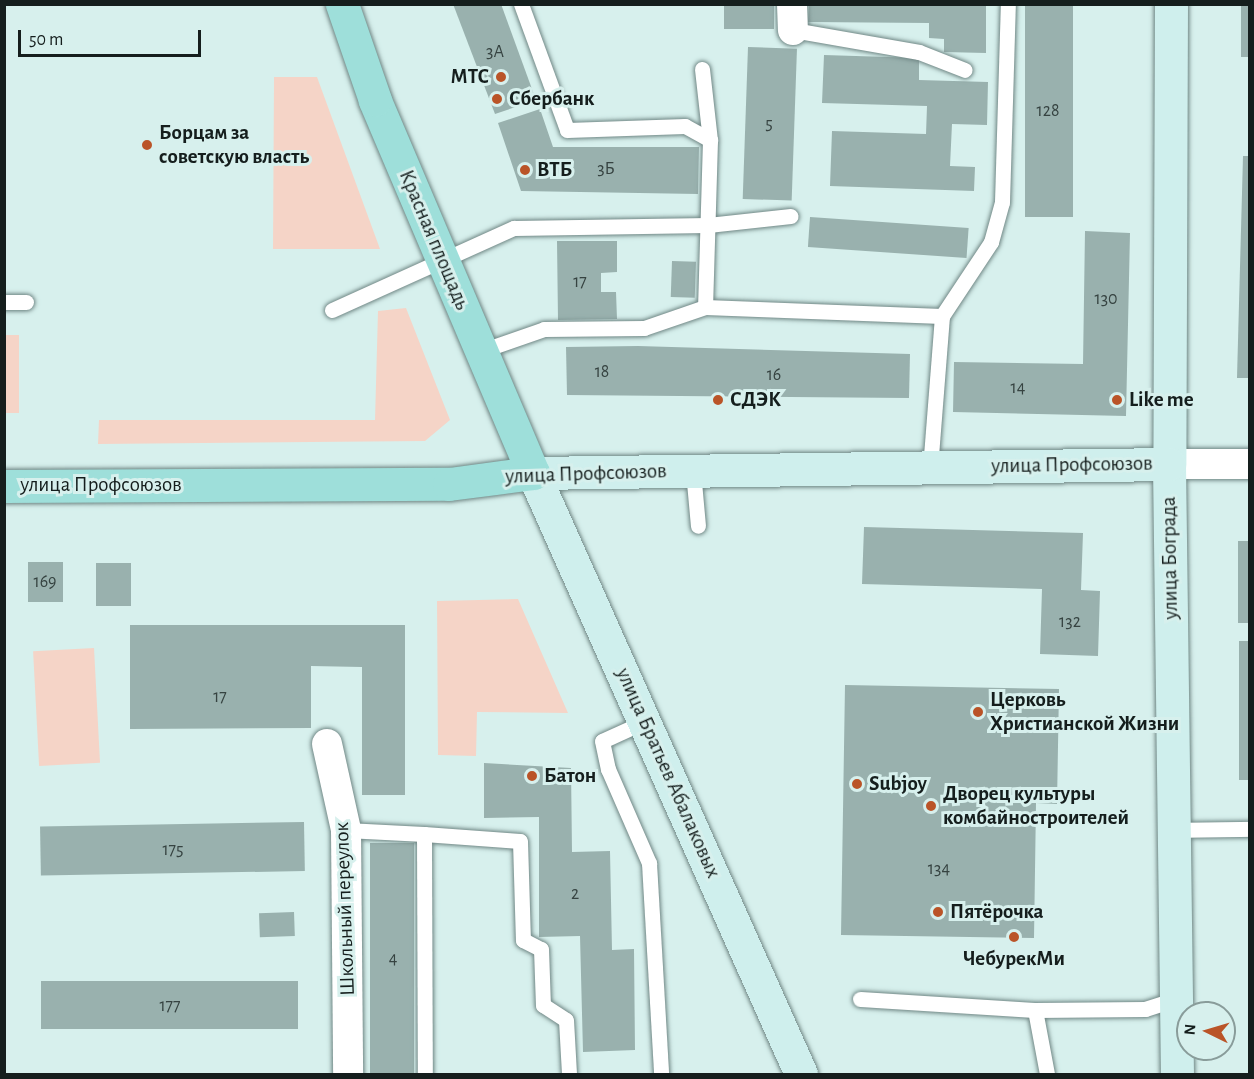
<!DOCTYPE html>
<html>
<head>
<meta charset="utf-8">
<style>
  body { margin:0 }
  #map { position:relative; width:1254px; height:1079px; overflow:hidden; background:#d7f0ed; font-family:"Alegreya Sans",sans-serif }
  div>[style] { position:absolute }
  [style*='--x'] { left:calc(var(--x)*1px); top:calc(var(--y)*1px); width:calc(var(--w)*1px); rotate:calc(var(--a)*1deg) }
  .green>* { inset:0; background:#f5d4c7; transform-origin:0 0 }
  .building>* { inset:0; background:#99b1ae; transform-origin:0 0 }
  .roads { filter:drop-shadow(0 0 2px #708785) drop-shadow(0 0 2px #708785) }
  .lane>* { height:15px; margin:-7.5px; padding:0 7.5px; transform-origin:7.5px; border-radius:7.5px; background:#fff }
  .street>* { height:30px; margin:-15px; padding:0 15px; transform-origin:15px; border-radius:15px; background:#fff }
  .secondary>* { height:33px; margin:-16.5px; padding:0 16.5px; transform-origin:16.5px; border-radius:16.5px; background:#cfefed }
  .primary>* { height:33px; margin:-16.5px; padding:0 16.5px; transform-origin:16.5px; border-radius:16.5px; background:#9edfda }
  .dots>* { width:16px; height:16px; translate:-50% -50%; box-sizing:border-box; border:3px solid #d7f0ed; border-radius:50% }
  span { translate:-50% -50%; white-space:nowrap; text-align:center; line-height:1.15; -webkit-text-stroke:6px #d7f0ed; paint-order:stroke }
  .number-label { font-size:18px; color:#364341 }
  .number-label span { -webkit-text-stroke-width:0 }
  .poi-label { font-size:21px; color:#151e1d; font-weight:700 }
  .right { translate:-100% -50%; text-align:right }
  .left { translate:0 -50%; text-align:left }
  .street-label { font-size:21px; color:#151e1d }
  .frame { position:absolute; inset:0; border:6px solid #151e1d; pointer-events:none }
  .north { position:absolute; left:1176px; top:1001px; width:60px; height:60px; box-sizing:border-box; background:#d7f0ed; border:2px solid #899c9a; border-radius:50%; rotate:275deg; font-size:16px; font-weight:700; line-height:24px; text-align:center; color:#151e1d }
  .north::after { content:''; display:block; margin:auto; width:21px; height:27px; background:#ba5428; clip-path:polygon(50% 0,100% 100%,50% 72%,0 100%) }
  .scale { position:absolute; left:18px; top:30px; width:183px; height:27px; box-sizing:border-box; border:3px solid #151e1d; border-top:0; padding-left:8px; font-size:18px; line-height:21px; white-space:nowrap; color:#151e1d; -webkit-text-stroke:4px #d7f0ed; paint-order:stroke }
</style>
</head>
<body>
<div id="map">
  <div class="green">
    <div style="clip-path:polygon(274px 77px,317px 77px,380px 249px,273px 249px)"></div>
    <div style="clip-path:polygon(406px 308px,450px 420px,425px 441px,98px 444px,99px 420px,375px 420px,378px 311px)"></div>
    <div style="left:5px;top:335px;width:14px;height:78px"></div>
    <div style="clip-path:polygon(518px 599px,568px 713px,477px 712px,476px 756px,438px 755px,437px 601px)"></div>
    <div style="left:94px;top:648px;width:115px;height:61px;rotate:87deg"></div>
  </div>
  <div class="building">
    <div style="clip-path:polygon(453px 4px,501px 4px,536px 100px,495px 114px)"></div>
    <div style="left:724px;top:4px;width:50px;height:25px"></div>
    <div style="clip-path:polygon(809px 4px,986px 4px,986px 53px,944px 52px,944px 39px,929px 38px,929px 23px,808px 22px)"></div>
    <div style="left:1025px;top:4px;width:48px;height:213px"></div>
    <div style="left:1241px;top:4px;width:9px;height:53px"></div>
    <div style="left:748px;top:47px;width:49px;height:152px;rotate:2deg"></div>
    <div style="clip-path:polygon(824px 55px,919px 58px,919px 80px,988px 82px,987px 125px,952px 124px,950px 166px,975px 167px,974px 191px,830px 186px,832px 131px,926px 134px,927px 106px,822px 103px)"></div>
    <div style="clip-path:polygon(540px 109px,553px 147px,699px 147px,698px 194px,521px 191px,498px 123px)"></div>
    <div style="clip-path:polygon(1243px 156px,1250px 156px,1250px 378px,1237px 378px)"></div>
    <div style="left:810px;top:217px;width:159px;height:30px;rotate:4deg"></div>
    <div style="clip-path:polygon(1085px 231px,1130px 233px,1126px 416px,953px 412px,954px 362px,1083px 364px)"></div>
    <div style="clip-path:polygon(557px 241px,617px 241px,617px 272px,601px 273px,601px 292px,616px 292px,617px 319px,558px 320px)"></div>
    <div style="left:672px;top:261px;width:24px;height:36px;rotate:2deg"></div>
    <div style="clip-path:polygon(638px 346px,910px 354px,909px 398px,567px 395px,566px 347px)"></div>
    <div style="clip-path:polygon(864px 527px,1083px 533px,1081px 590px,1100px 591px,1098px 656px,1040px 654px,1042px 589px,862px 584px)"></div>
    <div style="left:1238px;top:541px;width:12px;height:82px"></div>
    <div style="left:28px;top:562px;width:35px;height:40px"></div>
    <div style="left:131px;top:563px;width:43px;height:35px;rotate:90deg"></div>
    <div style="clip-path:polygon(130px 625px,405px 625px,405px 795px,362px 795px,362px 667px,311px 666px,311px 728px,130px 729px)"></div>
    <div style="left:1239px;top:641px;width:11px;height:139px"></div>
    <div style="clip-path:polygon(845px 685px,1059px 689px,1057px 804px,1036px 803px,1034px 938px,841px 935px)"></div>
    <div style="clip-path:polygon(484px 763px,571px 768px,572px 852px,610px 851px,612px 950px,634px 949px,635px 1050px,583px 1052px,580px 936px,539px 937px,539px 817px,484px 818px)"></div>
    <div style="left:304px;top:822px;width:49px;height:264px;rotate:89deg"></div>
    <div style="left:370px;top:843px;width:44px;height:231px"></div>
    <div style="left:294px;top:912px;width:24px;height:35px;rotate:88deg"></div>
    <div style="left:298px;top:981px;width:48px;height:257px;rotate:90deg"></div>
  </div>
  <div class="roads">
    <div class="lane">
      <div style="--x:521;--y:4;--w:134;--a:69.9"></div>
      <div style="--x:567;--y:130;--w:118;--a:-1.9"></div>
      <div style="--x:685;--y:126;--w:29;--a:29"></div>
      <div style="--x:793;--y:30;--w:128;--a:9.9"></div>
      <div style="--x:919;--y:52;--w:49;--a:21.4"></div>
      <div style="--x:702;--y:69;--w:71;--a:83.6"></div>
      <div style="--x:710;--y:140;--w:167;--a:91.7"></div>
      <div style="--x:4;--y:302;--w:22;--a:0"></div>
      <div style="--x:332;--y:310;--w:200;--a:-24.3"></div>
      <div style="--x:514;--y:228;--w:194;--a:-0.9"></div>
      <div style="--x:708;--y:225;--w:83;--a:-6.2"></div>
      <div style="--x:942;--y:316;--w:89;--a:-56.5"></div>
      <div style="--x:991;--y:242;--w:41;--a:-74.6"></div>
      <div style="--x:1002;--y:202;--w:198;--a:-88.3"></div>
      <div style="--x:481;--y:351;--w:67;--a:-19.2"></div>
      <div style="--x:544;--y:329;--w:100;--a:-0.6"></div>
      <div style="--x:644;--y:328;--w:65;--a:-19"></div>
      <div style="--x:705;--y:307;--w:237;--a:2.2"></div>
      <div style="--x:942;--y:316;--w:151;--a:94.5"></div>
      <div style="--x:693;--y:471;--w:55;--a:84.8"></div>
      <div style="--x:646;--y:721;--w:48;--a:155.6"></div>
      <div style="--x:602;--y:741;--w:29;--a:78"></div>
      <div style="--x:608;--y:769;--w:103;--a:66.4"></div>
      <div style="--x:649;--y:863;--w:211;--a:86.7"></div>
      <div style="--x:346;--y:830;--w:78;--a:2.9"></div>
      <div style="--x:424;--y:834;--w:240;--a:89.8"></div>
      <div style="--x:1174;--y:830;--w:76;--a:-0.8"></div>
      <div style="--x:424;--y:834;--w:96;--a:4.2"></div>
      <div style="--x:520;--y:841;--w:99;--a:88.3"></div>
      <div style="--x:523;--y:940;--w:20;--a:27"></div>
      <div style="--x:541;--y:949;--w:56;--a:88"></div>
      <div style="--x:543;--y:1005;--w:27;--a:33"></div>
      <div style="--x:566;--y:1020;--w:54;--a:86.8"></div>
      <div style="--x:860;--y:999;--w:175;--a:3.6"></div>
      <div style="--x:1047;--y:1074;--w:65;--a:-100.6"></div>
      <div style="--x:1035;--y:1010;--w:110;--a:-0.5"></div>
      <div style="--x:1145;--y:1009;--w:33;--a:-18"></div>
    </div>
    <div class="street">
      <div style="--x:792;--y:4;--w:26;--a:88"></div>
      <div style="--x:1169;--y:464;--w:81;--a:0"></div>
      <div style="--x:327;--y:744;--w:88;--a:77.5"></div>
      <div style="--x:346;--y:830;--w:244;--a:89.5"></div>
    </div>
    <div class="secondary">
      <div style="--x:1171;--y:4;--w:460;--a:90.2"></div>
      <div style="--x:1169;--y:464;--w:610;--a:89.25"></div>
      <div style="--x:801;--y:1074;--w:658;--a:-114.03"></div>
      <div style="--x:533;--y:473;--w:636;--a:-0.81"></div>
    </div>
    <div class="primary">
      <div style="--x:4;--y:486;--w:445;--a:-0.3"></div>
      <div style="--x:449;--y:484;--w:85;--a:-7.5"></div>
      <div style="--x:533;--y:473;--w:405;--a:-113"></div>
      <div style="--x:375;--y:100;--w:102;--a:-109"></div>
    </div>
  </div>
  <div class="dots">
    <div style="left:501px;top:77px;background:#ba5428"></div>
    <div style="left:497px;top:99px;background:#ba5428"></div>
    <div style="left:147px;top:145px;background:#ba5428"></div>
    <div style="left:525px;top:170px;background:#ba5428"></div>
    <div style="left:718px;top:400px;background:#ba5428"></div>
    <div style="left:1117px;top:400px;background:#ba5428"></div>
    <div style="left:978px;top:712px;background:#ba5428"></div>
    <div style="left:532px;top:776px;background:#ba5428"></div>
    <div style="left:857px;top:784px;background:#ba5428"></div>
    <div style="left:931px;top:806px;background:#ba5428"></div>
    <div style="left:938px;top:912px;background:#ba5428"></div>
    <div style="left:1014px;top:937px;background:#ba5428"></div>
  </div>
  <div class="number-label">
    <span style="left:495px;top:52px">3А</span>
    <span style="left:1048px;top:111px">128</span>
    <span style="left:769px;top:124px">5</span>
    <span style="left:606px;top:169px">3Б</span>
    <span style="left:580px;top:282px">17</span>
    <span style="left:1106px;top:299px">130</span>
    <span style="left:602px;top:372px">18</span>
    <span style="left:774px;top:375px">16</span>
    <span style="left:1018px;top:388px">14</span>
    <span style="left:45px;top:582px">169</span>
    <span style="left:1070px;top:622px">132</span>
    <span style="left:220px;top:697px">17</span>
    <span style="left:173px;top:850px">175</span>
    <span style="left:939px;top:869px">134</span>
    <span style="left:575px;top:894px">2</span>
    <span style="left:393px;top:959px">4</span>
    <span style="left:170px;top:1006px">177</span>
  </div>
  <div class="poi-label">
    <span class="right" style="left:489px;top:77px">МТС</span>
    <span class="left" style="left:509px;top:99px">Сбербанк</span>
    <span class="left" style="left:159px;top:145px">Борцам за<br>советскую власть</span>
    <span class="left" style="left:537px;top:170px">ВТБ</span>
    <span class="left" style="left:730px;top:400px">СДЭК</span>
    <span class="left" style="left:1129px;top:400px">Like me</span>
    <span class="left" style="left:990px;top:712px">Церковь<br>Христианской Жизни</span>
    <span class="left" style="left:544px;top:776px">Батон</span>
    <span class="left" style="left:869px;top:784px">Subjoy</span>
    <span class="left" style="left:943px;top:806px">Дворец культуры<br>комбайностроителей</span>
    <span class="left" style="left:950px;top:912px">Пятёрочка</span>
    <span style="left:1014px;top:959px">ЧебурекМи</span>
  </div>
  <div class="street-label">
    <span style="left:434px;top:240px;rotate:67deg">Красная площадь</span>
    <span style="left:1072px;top:465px;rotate:-1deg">улица Профсоюзов</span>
    <span style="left:586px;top:474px;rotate:-2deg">улица Профсоюзов</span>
    <span style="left:101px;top:485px">улица Профсоюзов</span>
    <span style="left:1170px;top:558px;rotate:-91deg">улица Бограда</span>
    <span style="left:668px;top:773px;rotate:66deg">улица Братьев Абалаковых</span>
    <span style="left:345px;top:909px;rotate:-92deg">Школьный переулок</span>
  </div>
  <div class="frame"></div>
  <div class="north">N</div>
  <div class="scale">50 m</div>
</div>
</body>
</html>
